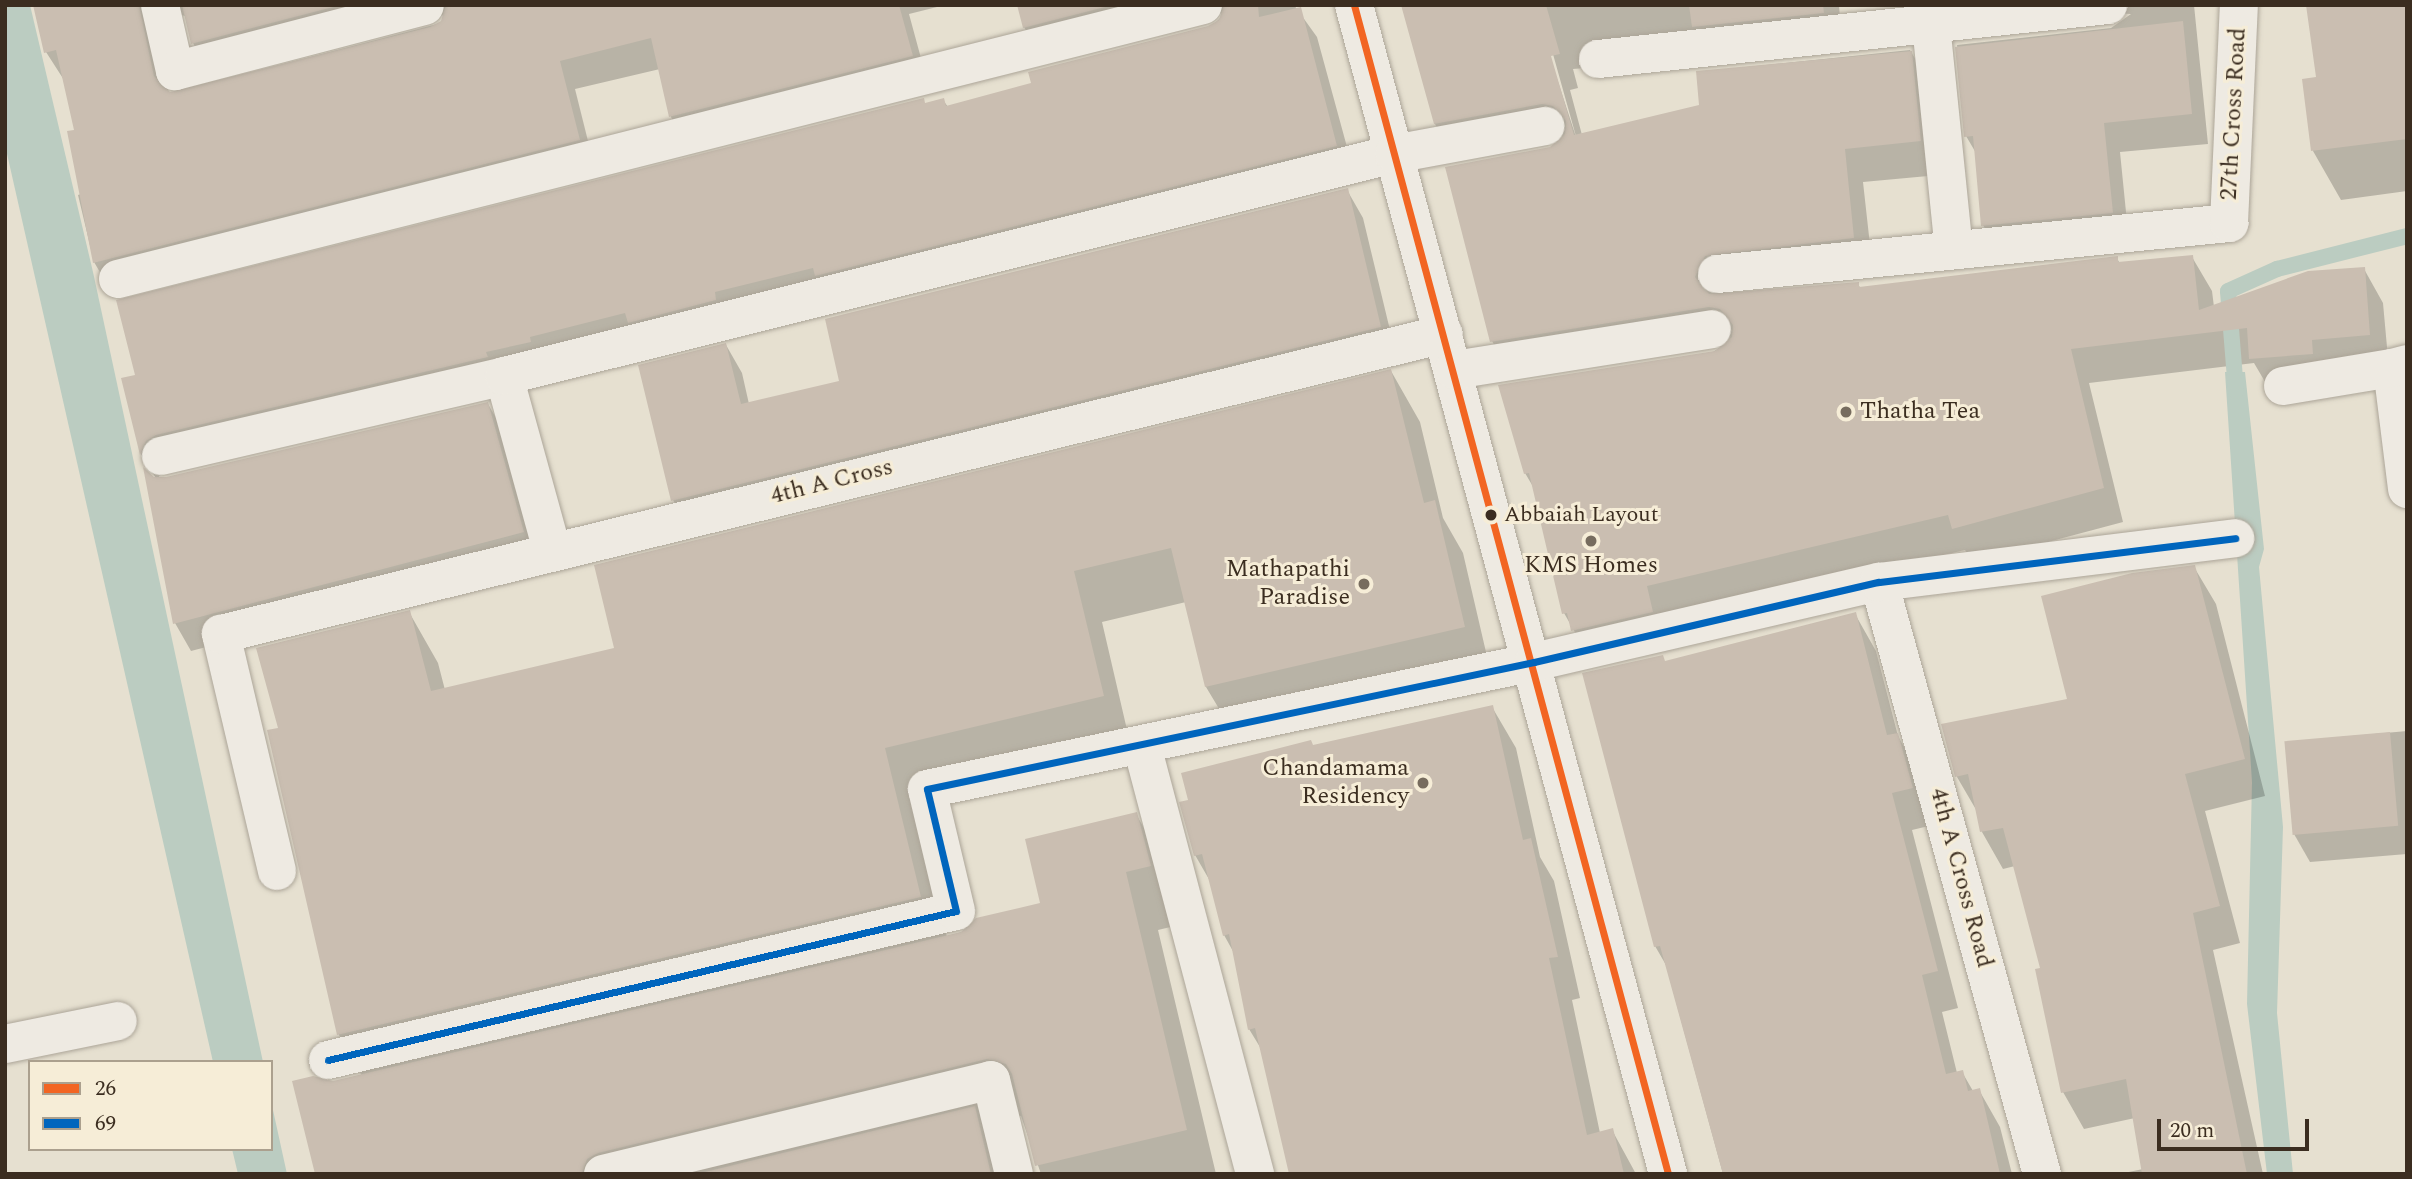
<!DOCTYPE html>
<html>
<head>
<meta charset="utf-8">
<style>
  body { margin:0 }
  #map { position:relative; width:2412px; height:1179px; overflow:hidden; background:#e6e0d0; font-family:Spectral,serif }
  div>[style] { position:absolute }
  [style*='--x'] { left:calc(var(--x)*1px); top:calc(var(--y)*1px); width:calc(var(--w)*1px); rotate:calc(var(--a)*1deg) }
  .water>* { inset:0; background:#bbccc1 }
  .shadow>* { inset:0; background:#0003 }
  .stream>* { height:16px; margin:-8px; padding:0 8px; transform-origin:8px; border-radius:8px; background:#bbccc1 }
  .building>* { inset:0; background:#cabeb1; transform-origin:0 0 }
  .roads { filter:drop-shadow(0 0 2px #aca598) drop-shadow(0 0 2px #aca598) }
  .minor>* { height:38px; margin:-19px; padding:0 19px; transform-origin:19px; border-radius:19px; background:#eeeae2 }
  .bus-1>* { height:7px; margin:-3.5px; padding:0 3.5px; transform-origin:3.5px; border-radius:3.5px; background:#f26522 }
  .bus-2>* { height:7px; margin:-3.5px; padding:0 3.5px; transform-origin:3.5px; border-radius:3.5px; background:#0065bd }
  .dots>* { width:19px; height:19px; translate:-50% -50%; box-sizing:border-box; border:4px solid #f6edd7; border-radius:50% }
  span { translate:-50% -50%; white-space:nowrap; text-align:center; line-height:1.15; -webkit-text-stroke:6px #f6edd7; paint-order:stroke }
  .bus-label { font-size:22px; color:#3b2d20 }
  .left { translate:0 -50%; text-align:left }
  .street-label { font-size:24px; color:#3b2d20 }
  .poi-label { font-size:24px; color:#3b2d20 }
  .right { translate:-100% -50%; text-align:right }
  .frame { position:absolute; inset:0; border:7px solid #3b2d20; pointer-events:none }
  .legend { position:absolute; left:28px; top:1060px; width:245px; height:91px; box-sizing:border-box; background:#f6edd7; border:2px solid #aba08e; margin:0; padding:9px 12px; list-style:none; font-size:21px; color:#3b2d20 }
  .legend li { display:flex; align-items:center; gap:14px; height:35px }
  .legend b { width:35px; border:2px solid #aba08e }
  .scale { position:absolute; left:2157px; top:1119px; width:152px; height:32px; box-sizing:border-box; border:4px solid #3b2d20; border-top:0; padding-left:9px; font-size:21px; line-height:24px; white-space:nowrap; color:#3b2d20; -webkit-text-stroke:5px #f6edd7; paint-order:stroke }
</style>
</head>
<body>
<div id="map">
  <div class="water">
    <div style="clip-path:polygon(5px 5px,30px 5px,93px 272px,263px 1062px,213px 1062px,5px 145px)"></div>
    <div style="clip-path:polygon(2225px 372px,2245px 372px,2264px 549px,2259px 567px,2283px 827px,2277px 1013px,2293px 1174px,2267px 1174px,2247px 1004px,2252px 782px)"></div>
    <div style="clip-path:polygon(271px 1101px,287px 1174px,238px 1174px,232px 1149px,271px 1149px)"></div>
  </div>
  <div class="shadow">
    <div style="clip-path:polygon(evenodd,36px 5px,945px 5px,909px 14px,928px 84px,687px 145px,671px 117px,660px 69px,575px 89px,595px 169px,111px 291px,94px 262px,78px 195px,84px 193px,76px 131px,64px 80px,46px 52px,36px 5px,171px 12px,185px 16px,193px 43px,209px 72px,444px 15px,441px 23px,169px 94px,154px 29px,171px 12px)"></div>
    <div style="clip-path:polygon(1018px 5px,1294px 5px,1317px 37px,1353px 169px,162px 469px,158px 479px,166px 479px,488px 404px,504px 432px,539px 560px,191px 651px,175px 623px,157px 480px,141px 454px,123px 380px,925px 104px,943px 100px,948px 107px,1033px 84px,1210px 28px,1224px 14px,1215px 12px,1041px 56px,1024px 27px)"></div>
    <div style="clip-path:polygon(evenodd,1403px 5px,1839px 5px,1842px 47px,1573px 69px,1578px 88px,1570px 90px,1582px 135px,1701px 106px,1698px 72px,1910px 50px,1930px 84px,1939px 175px,1863px 182px,1873px 272px,1734px 286px,1723px 294px,1858px 284px,1861px 289px,2117px 258px,2120px 264px,2192px 257px,2212px 291px,2214px 307px,2364px 269px,2383px 303px,2389px 369px,2271px 392px,2254px 363px,2089px 383px,2123px 522px,1973px 562px,1965px 550px,1665px 620px,1593px 664px,1564px 613px,1535px 490px,1525px 473px,1730px 341px,1512px 376px,1492px 341px,1550px 149px,1563px 138px,1455px 158px,1435px 124px,1403px 5px,1551px 47px,1577px 140px,1547px 48px,1551px 47px)"></div>
    <div style="clip-path:polygon(1959px 5px,2194px 5px,2208px 144px,2120px 152px,2129px 242px,2000px 255px,1983px 225px,1976px 153px,1966px 136px,1957px 45px,2111px 28px,2131px 14px)"></div>
    <div style="clip-path:polygon(2407px 5px,2407px 191px,2341px 200px,2313px 151px,2304px 81px,2318px 79px)"></div>
    <div style="clip-path:polygon(1347px 190px,1363px 218px,1396px 355px,689px 528px,673px 500px,726px 345px,742px 373px,749px 404px,841px 382px)"></div>
    <div style="clip-path:polygon(1391px 371px,1420px 422px,1443px 518px,1463px 553px,1492px 678px,1236px 737px,1206px 687px,1186px 602px,1102px 622px,1131px 747px,913px 798px,947px 937px,1042px 904px,1136px 814px,1169px 872px,1183px 924px,1158px 930px,1216px 1174px,1041px 1174px,1021px 1116px,984px 1125px,1009px 1174px,316px 1174px,333px 1083px,362px 1076px,339px 1035px,269px 732px,280px 729px,409px 612px,438px 663px,445px 690px,616px 649px)"></div>
    <div style="clip-path:polygon(2194px 567px,2216px 604px,2265px 796px,2205px 811px,2240px 943px,2213px 950px,2263px 1174px,2119px 1174px,2143px 1169px,2135px 1118px,2084px 1129px,2063px 1092px,2043px 970px,2015px 866px,2003px 869px,1982px 832px,1978px 813px,1957px 777px,1943px 725px,2069px 700px)"></div>
    <div style="clip-path:polygon(1855px 614px,1876px 651px,1898px 736px,1918px 772px,1933px 825px,1912px 830px,1958px 1008px,1942px 1012px,1957px 1073px,1962px 1072px,1973px 1091px,1979px 1090px,2000px 1127px,2012px 1174px,1723px 1174px,1666px 965px,1655px 946px,1666px 662px)"></div>
    <div style="clip-path:polygon(1492px 707px,1516px 748px,1540px 857px,1554px 881px,1580px 998px,1572px 1000px,1600px 1133px,1612px 1130px,1636px 1174px,1293px 1174px,1263px 1052px,1249px 1029px,1234px 953px,1224px 935px,1210px 881px,1195px 855px,1313px 747px)"></div>
    <div style="clip-path:polygon(2407px 731px,2407px 854px,2310px 862px,2294px 834px,2286px 742px)"></div>
  </div>
  <div class="stream">
    <div style="--x:2236;--y:391;--w:100;--a:-94.6"></div>
    <div style="--x:2228;--y:291;--w:54;--a:-24.2"></div>
    <div style="--x:2277;--y:269;--w:134;--a:-14.2"></div>
  </div>
  <div class="building">
    <div style="clip-path:polygon(33px 5px,139px 5px,154px 76px,170px 92px,430px 27px,441px 21px,446px 5px,899px 5px,913px 56px,669px 117px,651px 38px,560px 61px,580px 140px,93px 263px,67px 131px,74px 130px,56px 50px,44px 53px)"></div>
    <div style="clip-path:polygon(182px 5px,341px 5px,191px 44px)"></div>
    <div style="clip-path:polygon(1017px 5px,1113px 5px,1023px 28px)"></div>
    <div style="clip-path:polygon(1224px 5px,1258px 5px,1259px 17px,1301px 7px,1337px 146px,815px 276px,813px 268px,715px 292px,716px 300px,628px 323px,625px 313px,530px 337px,531px 342px,486px 352px,488px 357px,156px 435px,146px 441px,140px 455px,121px 378px,135px 375px,116px 300px,924px 98px,925px 103px,944px 98px,946px 106px,1031px 83px,1028px 72px,1208px 26px,1219px 20px)"></div>
    <div style="clip-path:polygon(1401px 5px,1546px 5px,1560px 54px,1551px 56px,1574px 135px,1699px 105px,1696px 71px,1912px 51px,1921px 141px,1845px 149px,1854px 238px,1705px 256px,1695px 277px,1709px 294px,1859px 282px,1859px 287px,2118px 256px,2118px 262px,2193px 255px,2199px 310px,2308px 271px,2365px 267px,2370px 335px,2312px 340px,2313px 354px,2249px 359px,2247px 328px,2071px 349px,2104px 488px,1952px 529px,1948px 515px,1647px 586px,1653px 612px,1571px 631px,1567px 613px,1562px 614px,1529px 473px,1524px 474px,1498px 385px,1715px 351px,1732px 337px,1733px 325px,1720px 309px,1709px 307px,1490px 342px,1445px 167px,1550px 147px,1565px 134px,1566px 121px,1553px 106px,1542px 104px,1434px 124px)"></div>
    <div style="clip-path:polygon(1689px 5px,1823px 5px,1824px 13px,1692px 27px)"></div>
    <div style="clip-path:polygon(2306px 5px,2407px 5px,2407px 139px,2311px 151px,2302px 79px,2316px 77px)"></div>
    <div style="clip-path:polygon(2183px 21px,2192px 114px,2104px 123px,2113px 213px,1981px 226px,1973px 136px,1964px 137px,1955px 47px)"></div>
    <div style="clip-path:polygon(1348px 188px,1381px 327px,671px 501px,638px 365px,726px 343px,741px 404px,839px 381px,825px 319px)"></div>
    <div style="clip-path:polygon(1391px 369px,1424px 503px,1435px 500px,1465px 627px,1205px 687px,1171px 548px,1074px 571px,1104px 696px,885px 748px,921px 897px,337px 1035px,267px 730px,278px 728px,256px 648px,410px 610px,431px 691px,614px 648px,594px 565px)"></div>
    <div style="clip-path:polygon(488px 402px,524px 532px,173px 624px,143px 467px,154px 477px,166px 477px)"></div>
    <div style="clip-path:polygon(2195px 565px,2245px 759px,2185px 774px,2220px 906px,2193px 913px,2247px 1174px,2142px 1174px,2126px 1079px,2061px 1093px,2035px 969px,2040px 968px,2003px 828px,1980px 832px,1968px 774px,1955px 777px,1941px 724px,2067px 699px,2041px 596px,2132px 573px)"></div>
    <div style="clip-path:polygon(1856px 612px,1887px 735px,1898px 733px,1913px 788px,1892px 793px,1938px 971px,1922px 975px,1946px 1074px,1963px 1070px,1968px 1091px,1980px 1088px,2000px 1174px,1723px 1174px,1660px 946px,1654px 947px,1582px 673px,1663px 655px,1665px 661px)"></div>
    <div style="clip-path:polygon(1493px 705px,1523px 840px,1531px 838px,1558px 957px,1549px 958px,1587px 1135px,1613px 1128px,1624px 1174px,1289px 1174px,1255px 1028px,1248px 1030px,1229px 934px,1223px 936px,1202px 854px,1194px 856px,1179px 802px,1188px 800px,1181px 773px,1311px 740px,1313px 745px)"></div>
    <div style="left:2390px;top:732px;width:94px;height:106px;rotate:85deg"></div>
    <div style="clip-path:polygon(1137px 812px,1151px 866px,1126px 872px,1187px 1130px,1035px 1166px,1012px 1074px,1006px 1064px,987px 1059px,598px 1153px,587px 1159px,582px 1174px,315px 1174px,292px 1081px,313px 1076px,333px 1081px,961px 932px,976px 918px,1040px 903px,1025px 839px)"></div>
    <div style="clip-path:polygon(975px 1106px,991px 1174px,697px 1174px)"></div>
  </div>
  <div class="roads">
    <div class="minor">
      <div style="--x:160;--y:5;--w:68;--a:77.2"></div>
      <div style="--x:175;--y:71;--w:258;--a:-14.6"></div>
      <div style="--x:1354;--y:5;--w:1210;--a:74.96"></div>
      <div style="--x:1929;--y:5;--w:246;--a:84.2"></div>
      <div style="--x:1598;--y:59;--w:513;--a:-6.04"></div>
      <div style="--x:1717;--y:274;--w:515;--a:-5.69"></div>
      <div style="--x:2229;--y:223;--w:218;--a:-87.4"></div>
      <div style="--x:118;--y:279;--w:1119;--a:-14.17"></div>
      <div style="--x:2407;--y:364;--w:16;--a:165"></div>
      <div style="--x:2392;--y:368;--w:122;--a:82.9"></div>
      <div style="--x:1454;--y:370;--w:261;--a:-9"></div>
      <div style="--x:504;--y:376;--w:180;--a:74.6"></div>
      <div style="--x:2283;--y:386;--w:110;--a:-9.4"></div>
      <div style="--x:161;--y:456;--w:352;--a:-13.1"></div>
      <div style="--x:504;--y:376;--w:917;--a:-14.01"></div>
      <div style="--x:1394;--y:154;--w:154;--a:-10.5"></div>
      <div style="--x:1879;--y:582;--w:614;--a:74.61"></div>
      <div style="--x:1142;--y:746;--w:443;--a:75.2"></div>
      <div style="--x:277;--y:871;--w:244;--a:-103.3"></div>
      <div style="--x:221;--y:634;--w:1259;--a:-13.78"></div>
      <div style="--x:5;--y:1044;--w:115;--a:-11.5"></div>
      <div style="--x:328;--y:1060;--w:645;--a:-13.35"></div>
      <div style="--x:956;--y:911;--w:125;--a:-103.4"></div>
      <div style="--x:927;--y:789;--w:620;--a:-11.82"></div>
      <div style="--x:1534;--y:662;--w:354;--a:-13.1"></div>
      <div style="--x:1879;--y:582;--w:359;--a:-7"></div>
      <div style="--x:603;--y:1174;--w:399;--a:-13.6"></div>
      <div style="--x:991;--y:1080;--w:97;--a:76.3"></div>
    </div>
  </div>
  <div class="bus-1">
    <div style="--x:1354;--y:5;--w:1210;--a:74.96"></div>
  </div>
  <div class="bus-2">
    <div style="--x:328;--y:1060;--w:645;--a:-13.35"></div>
    <div style="--x:956;--y:911;--w:125;--a:-103.4"></div>
    <div style="--x:927;--y:789;--w:620;--a:-11.82"></div>
    <div style="--x:1534;--y:662;--w:354;--a:-13.1"></div>
    <div style="--x:1879;--y:582;--w:359;--a:-7"></div>
  </div>
  <div class="dots">
    <div style="left:1846px;top:412px;background:#776c5e"></div>
    <div style="left:1491px;top:515px;background:#3b2d20"></div>
    <div style="left:1591px;top:541px;background:#776c5e"></div>
    <div style="left:1364px;top:584px;background:#776c5e"></div>
    <div style="left:1423px;top:783px;background:#776c5e"></div>
  </div>
  <div class="bus-label">
    <span class="left" style="left:1504px;top:515px">Abbaiah Layout</span>
  </div>
  <div class="street-label">
    <span style="left:2234px;top:114px;rotate:-87deg">27th Cross Road</span>
    <span style="left:832px;top:482px;rotate:-14deg">4th A Cross</span>
    <span style="left:1961px;top:878px;rotate:75deg">4th A Cross Road</span>
  </div>
  <div class="poi-label">
    <span class="left" style="left:1860px;top:412px">Thatha Tea</span>
    <span style="left:1591px;top:566px">KMS Homes</span>
    <span class="right" style="left:1350px;top:584px">Mathapathi<br>Paradise</span>
    <span class="right" style="left:1409px;top:783px">Chandamama<br>Residency</span>
  </div>
  <div class="frame"></div>
  <ul class="legend">
  <li><b style="height:9px;background:#f26522"></b>26</li>
  <li><b style="height:9px;background:#0065bd"></b>69</li>
  </ul>
  <div class="scale">20 m</div>
</div>
</body>
</html>
